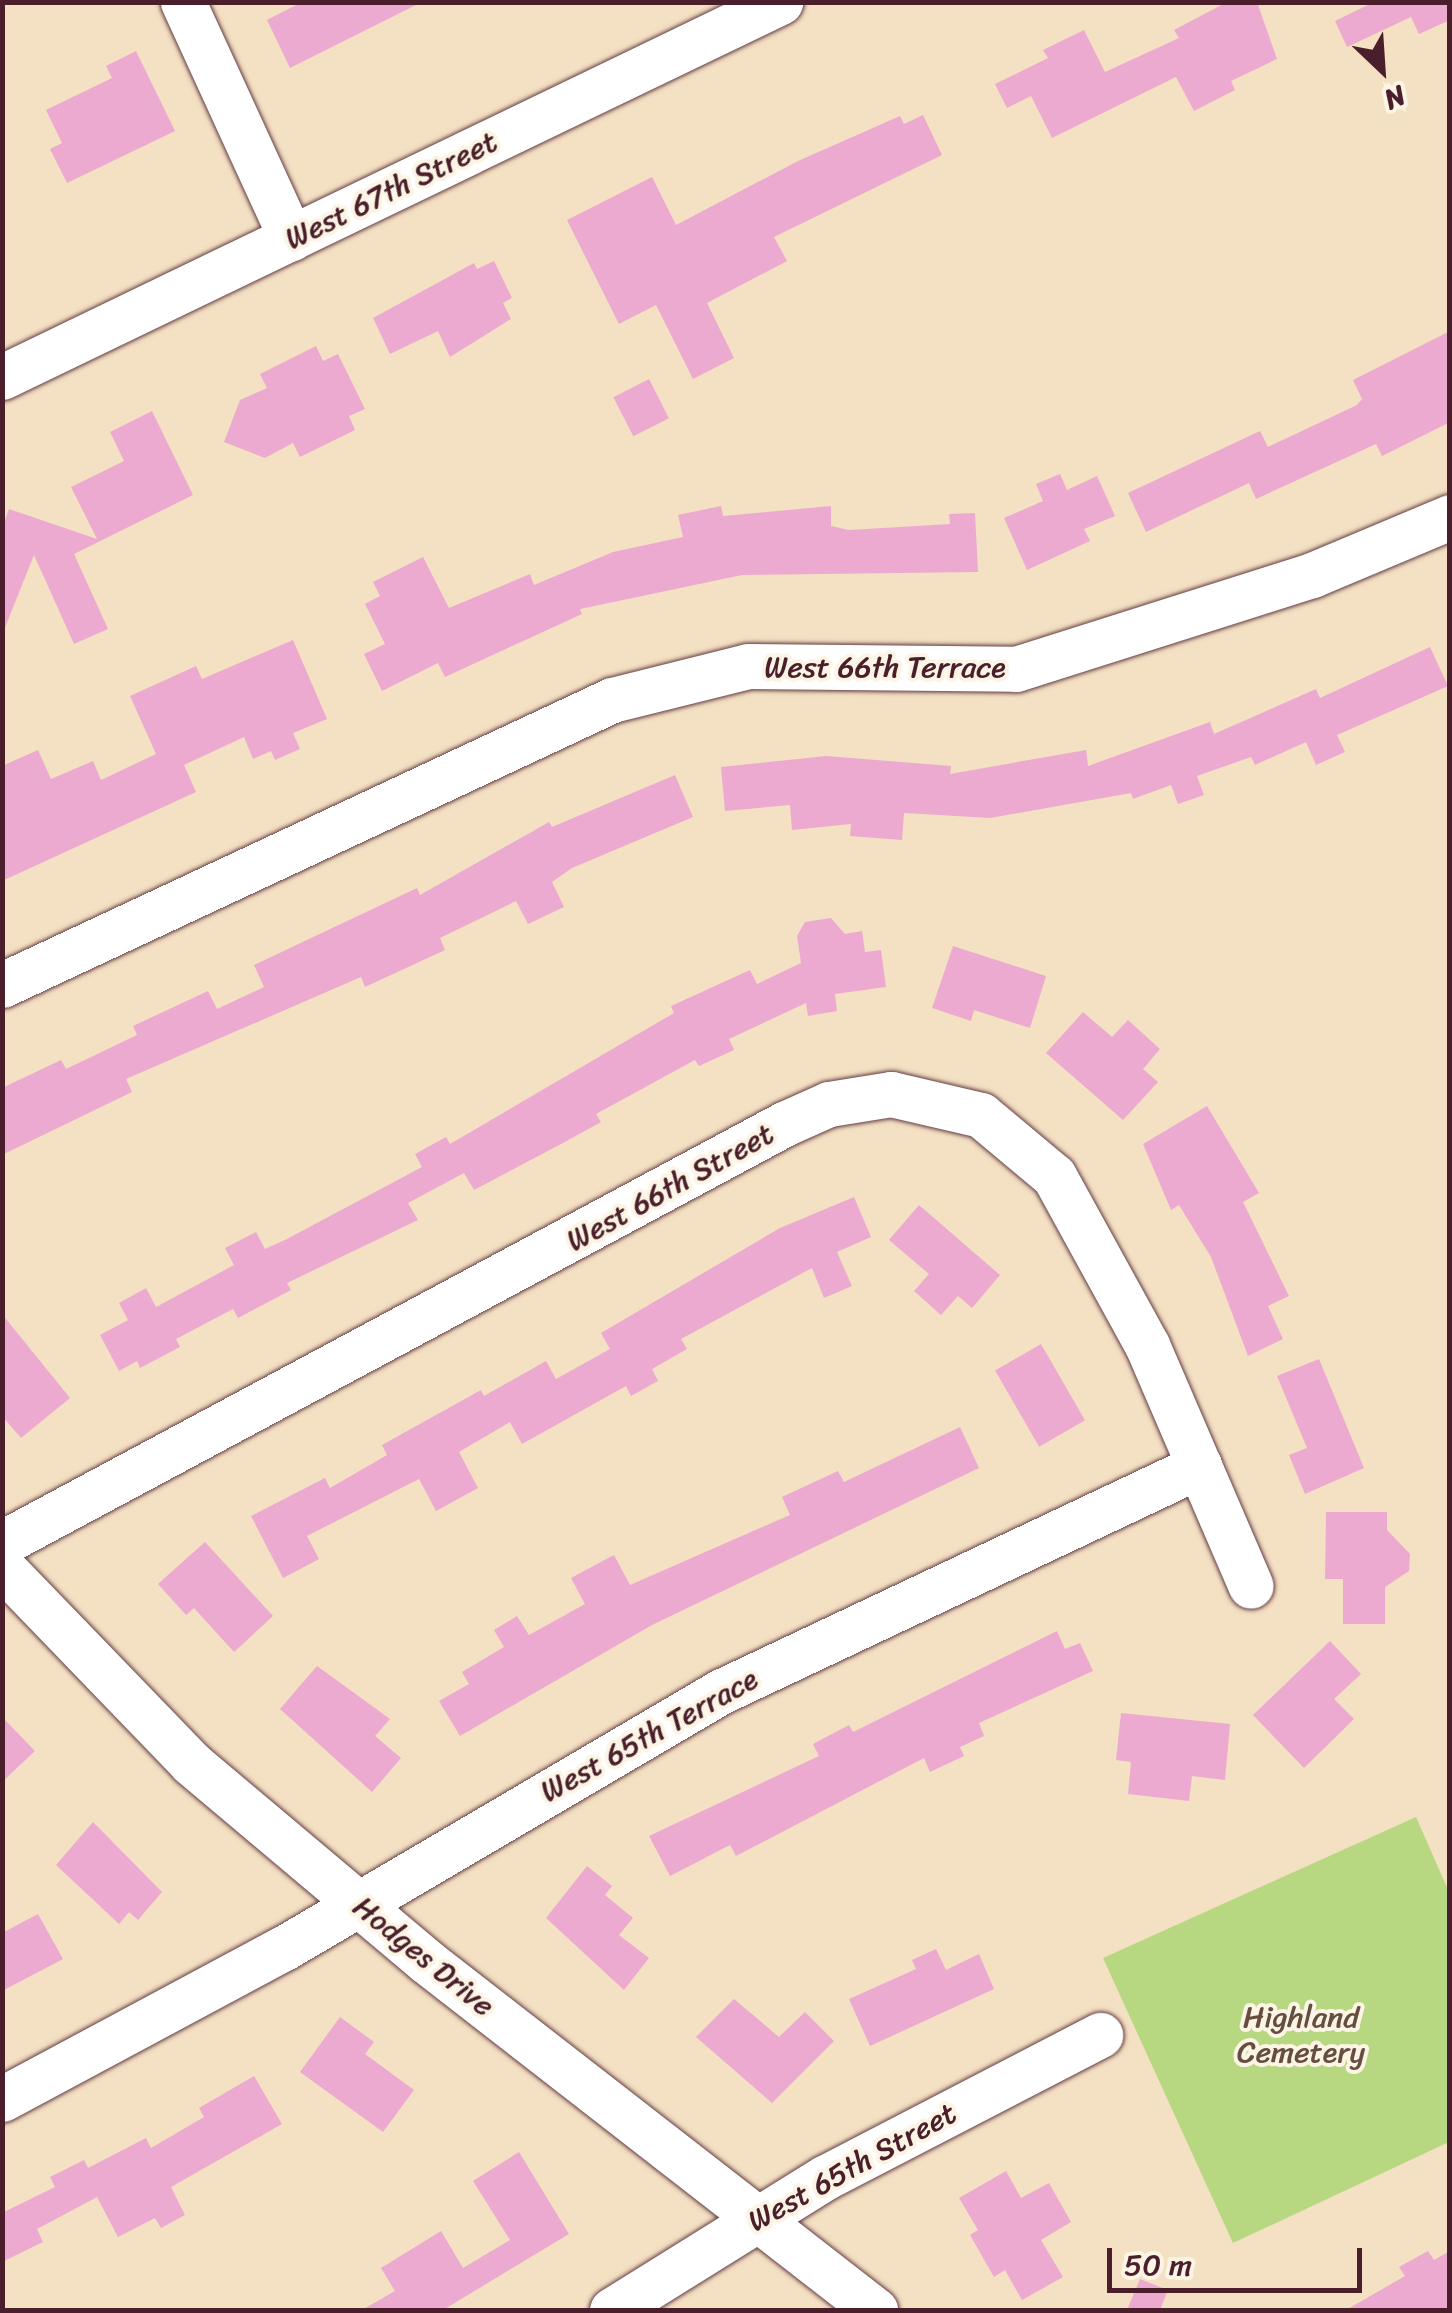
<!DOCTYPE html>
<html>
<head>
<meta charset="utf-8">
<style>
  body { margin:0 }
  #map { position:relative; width:1452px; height:2313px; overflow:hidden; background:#f4e0c3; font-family:Sriracha,sans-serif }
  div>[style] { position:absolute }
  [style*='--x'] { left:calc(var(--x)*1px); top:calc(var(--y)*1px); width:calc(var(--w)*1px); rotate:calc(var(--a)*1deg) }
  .green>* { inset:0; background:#b7d880 }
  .building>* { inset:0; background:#edaad0; transform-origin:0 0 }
  .roads { filter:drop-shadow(0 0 2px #643c42) drop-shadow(0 0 2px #643c42) }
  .minor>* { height:45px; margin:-22.5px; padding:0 22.5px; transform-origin:22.5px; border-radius:22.5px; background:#fff }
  span { translate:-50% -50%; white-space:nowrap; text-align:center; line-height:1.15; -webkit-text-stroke:8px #fcf5e5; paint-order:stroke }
  .street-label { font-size:30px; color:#4a1f2b }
  .park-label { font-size:30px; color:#654d40 }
  .frame { position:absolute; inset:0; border:5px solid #4a1f2b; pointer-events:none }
  .north { position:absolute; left:1332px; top:20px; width:100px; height:100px; -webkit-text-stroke:8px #fcf5e5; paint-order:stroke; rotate:155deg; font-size:28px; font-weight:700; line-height:40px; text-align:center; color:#4a1f2b }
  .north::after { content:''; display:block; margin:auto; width:35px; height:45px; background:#4a1f2b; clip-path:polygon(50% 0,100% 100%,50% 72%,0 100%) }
  .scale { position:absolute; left:1107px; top:2248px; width:255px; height:45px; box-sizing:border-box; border:5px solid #4a1f2b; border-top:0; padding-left:12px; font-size:30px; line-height:35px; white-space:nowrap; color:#4a1f2b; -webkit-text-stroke:8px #fcf5e5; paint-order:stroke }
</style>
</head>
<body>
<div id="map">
  <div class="green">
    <div style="clip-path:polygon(1416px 1817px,1449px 1892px,1449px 2142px,1233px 2243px,1103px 1958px)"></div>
  </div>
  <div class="building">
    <div style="clip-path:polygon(302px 2px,422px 2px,290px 68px,267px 20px)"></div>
    <div style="clip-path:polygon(1227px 2px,1257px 2px,1277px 59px,1231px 81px,1235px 90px,1194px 111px,1176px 77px,1052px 138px,1031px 96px,1007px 108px,995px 84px,1048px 58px,1043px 50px,1084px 30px,1105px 72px,1179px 38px,1174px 30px)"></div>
    <div style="clip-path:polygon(1374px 2px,1450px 2px,1450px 20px,1419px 34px,1411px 17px,1347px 47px,1335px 21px)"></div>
    <div style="clip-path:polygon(136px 51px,175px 131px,67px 183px,50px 149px,62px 143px,46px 110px,112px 78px,106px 66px)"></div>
    <div style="clip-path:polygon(923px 115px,942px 155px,774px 237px,787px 261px,707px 303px,734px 358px,693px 379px,656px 305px,619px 324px,567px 220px,652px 177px,676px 225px,798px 161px,900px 116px,904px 124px)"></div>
    <div style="clip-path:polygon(494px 261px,512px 298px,503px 303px,511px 319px,450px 357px,438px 331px,390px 354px,373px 318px,474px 263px,477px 269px)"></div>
    <div style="clip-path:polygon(1450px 331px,1450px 422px,1382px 456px,1376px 444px,1256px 499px,1249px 483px,1146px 532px,1128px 493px,1260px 431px,1268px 447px,1357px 405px,1362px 399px,1353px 380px)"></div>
    <div style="clip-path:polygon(316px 346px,323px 361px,338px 354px,365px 409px,349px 416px,355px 430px,300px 457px,293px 443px,265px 458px,224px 442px,240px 400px,267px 388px,260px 374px)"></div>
    <div style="left:649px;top:379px;width:44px;height:40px;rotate:63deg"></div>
    <div style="clip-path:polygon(152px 411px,193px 495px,74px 554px,108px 629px,74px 644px,34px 555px,2px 635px,2px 528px,9px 509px,97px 539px,71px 487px,124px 461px,110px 432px)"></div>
    <div style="clip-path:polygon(1060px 474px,1067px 490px,1097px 476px,1115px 516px,1084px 529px,1090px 541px,1027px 570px,1004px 518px,1043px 501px,1036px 484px)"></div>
    <div style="clip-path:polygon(721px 506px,723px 516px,831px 506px,831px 526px,849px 530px,950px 524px,949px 514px,975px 513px,978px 572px,742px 575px,580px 609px,582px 614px,445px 677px,438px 663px,382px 691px,364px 654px,385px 644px,365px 604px,380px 596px,373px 582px,423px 557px,449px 608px,530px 574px,534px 585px,613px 552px,683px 537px,678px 515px)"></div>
    <div style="clip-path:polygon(293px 640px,327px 719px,293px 733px,300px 749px,275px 760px,271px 751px,253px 759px,244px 737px,184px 765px,196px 792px,2px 881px,2px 766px,38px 750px,51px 779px,93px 761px,101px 780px,156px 754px,130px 696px,196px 666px,202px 679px)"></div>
    <div style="clip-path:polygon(1430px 647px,1448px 686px,1337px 735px,1345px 752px,1316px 765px,1306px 742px,1255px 765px,1251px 757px,1197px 776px,1204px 795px,1178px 804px,1171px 785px,1133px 799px,1131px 793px,990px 818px,904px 813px,902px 840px,850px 836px,851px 824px,792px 830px,790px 805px,725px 811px,721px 767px,826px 756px,951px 766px,950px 774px,1086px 750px,1088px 766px,1210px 722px,1214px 734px,1316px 689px,1320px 698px)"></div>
    <div style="clip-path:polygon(675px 775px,693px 817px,572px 868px,552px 882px,564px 907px,528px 924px,516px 901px,440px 938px,445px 950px,365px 987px,361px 977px,126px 1079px,132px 1092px,2px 1155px,2px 1088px,61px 1060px,66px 1069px,137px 1035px,133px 1026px,208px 991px,217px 1009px,264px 987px,254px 965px,417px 888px,420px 895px,549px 822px,552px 827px)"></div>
    <div style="clip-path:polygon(831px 918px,845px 934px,862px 931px,865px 952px,881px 950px,886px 987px,835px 994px,837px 1011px,808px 1016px,806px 1003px,729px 1039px,734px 1050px,699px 1066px,695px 1060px,596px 1114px,601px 1122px,563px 1143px,474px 1190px,464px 1173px,408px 1203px,418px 1220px,287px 1283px,291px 1290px,238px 1318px,233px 1309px,176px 1339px,180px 1347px,140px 1368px,137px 1361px,119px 1371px,100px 1335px,128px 1320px,119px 1303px,146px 1288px,156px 1307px,234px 1265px,225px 1248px,256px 1232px,265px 1249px,287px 1239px,422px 1167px,415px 1154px,446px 1137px,450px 1144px,674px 1013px,671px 1006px,750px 970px,757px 984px,801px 963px,797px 936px,805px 922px)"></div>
    <div style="clip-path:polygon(953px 946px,1046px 976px,1030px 1028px,974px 1010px,971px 1021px,932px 1008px)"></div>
    <div style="clip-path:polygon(1083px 1012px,1112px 1037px,1128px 1020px,1160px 1049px,1143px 1069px,1158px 1082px,1123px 1120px,1046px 1053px)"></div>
    <div style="clip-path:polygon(1207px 1106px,1259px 1193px,1243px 1202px,1289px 1296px,1268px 1306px,1283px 1339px,1248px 1356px,1211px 1257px,1179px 1205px,1171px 1210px,1143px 1144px)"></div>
    <div style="clip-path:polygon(854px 1197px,871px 1237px,837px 1252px,852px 1286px,824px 1298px,812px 1268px,681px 1339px,687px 1349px,652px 1369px,658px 1381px,631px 1396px,626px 1386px,522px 1444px,510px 1422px,459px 1452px,478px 1488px,436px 1511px,419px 1479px,307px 1536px,319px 1559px,283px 1578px,251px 1516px,325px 1478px,330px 1488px,387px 1455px,382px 1445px,481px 1390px,484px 1396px,546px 1361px,556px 1379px,610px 1349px,601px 1333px,780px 1228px)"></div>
    <div style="clip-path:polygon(919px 1205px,1000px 1275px,972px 1308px,958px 1296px,941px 1315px,914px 1291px,929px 1274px,889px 1240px)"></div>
    <div style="clip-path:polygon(2px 1314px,70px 1398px,21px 1438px,2px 1416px)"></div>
    <div style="left:1041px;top:1344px;width:88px;height:53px;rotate:60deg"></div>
    <div style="clip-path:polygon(1319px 1359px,1364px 1468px,1305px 1494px,1289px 1455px,1307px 1448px,1277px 1376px)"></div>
    <div style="clip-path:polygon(960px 1427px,979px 1468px,652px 1625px,460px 1736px,439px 1701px,469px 1684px,462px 1672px,504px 1647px,494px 1630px,517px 1616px,529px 1635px,585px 1604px,571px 1578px,614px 1555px,630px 1585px,790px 1515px,782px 1497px,838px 1471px,844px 1482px)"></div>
    <div style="clip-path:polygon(1326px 1512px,1387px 1512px,1387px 1530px,1410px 1554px,1409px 1571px,1385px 1587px,1385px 1624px,1343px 1624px,1343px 1579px,1325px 1579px)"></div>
    <div style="clip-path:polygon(205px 1542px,273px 1616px,234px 1652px,194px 1608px,186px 1615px,158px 1584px)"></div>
    <div style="clip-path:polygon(1057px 1631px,1065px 1649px,1080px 1643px,1093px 1671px,979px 1723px,984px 1736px,960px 1747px,964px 1756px,930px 1772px,924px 1758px,736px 1856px,730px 1845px,670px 1876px,649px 1836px,819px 1756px,813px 1744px,849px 1725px,853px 1732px)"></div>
    <div style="clip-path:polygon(1330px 1641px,1361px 1674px,1334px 1699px,1354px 1719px,1304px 1768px,1253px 1715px)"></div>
    <div style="clip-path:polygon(317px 1666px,390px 1719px,375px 1736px,401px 1758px,372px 1792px,280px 1709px)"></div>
    <div style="clip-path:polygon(1121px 1713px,1230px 1724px,1225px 1780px,1192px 1776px,1189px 1801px,1128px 1794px,1131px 1762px,1116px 1760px)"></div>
    <div style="clip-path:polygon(2px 1717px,35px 1751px,2px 1782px)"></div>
    <div style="clip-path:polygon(93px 1822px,162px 1892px,138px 1920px,129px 1912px,119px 1924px,56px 1865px)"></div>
    <div style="clip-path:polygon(587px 1866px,612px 1886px,605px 1895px,633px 1918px,619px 1935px,649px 1958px,624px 1990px,546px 1918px)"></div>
    <div style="clip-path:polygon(38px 1914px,63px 1959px,2px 1991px,2px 1933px)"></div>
    <div style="clip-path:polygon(936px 1949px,946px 1970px,979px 1954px,994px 1989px,870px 2046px,849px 1999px,916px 1969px,912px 1960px)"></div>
    <div style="clip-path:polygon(734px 1999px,779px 2037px,805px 2012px,834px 2041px,772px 2103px,696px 2037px)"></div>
    <div style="clip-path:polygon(340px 2017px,374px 2042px,365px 2054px,414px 2090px,383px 2132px,300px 2072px)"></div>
    <div style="clip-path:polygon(254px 2076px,282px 2124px,171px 2187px,185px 2215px,161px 2228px,155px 2218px,118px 2237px,97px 2197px,37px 2229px,43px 2242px,2px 2262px,2px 2213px,55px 2187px,50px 2177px,84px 2160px,88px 2168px,146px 2138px,151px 2148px,204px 2117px,199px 2108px)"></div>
    <div style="clip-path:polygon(519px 2152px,569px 2234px,443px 2310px,362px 2310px,395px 2291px,381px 2268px,441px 2231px,463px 2268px,510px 2240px,473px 2181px)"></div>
    <div style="clip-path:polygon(1006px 2171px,1021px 2198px,1049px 2183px,1071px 2222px,1041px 2240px,1063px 2277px,1022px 2300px,1005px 2270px,994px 2277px,970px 2235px,978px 2230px,959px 2198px)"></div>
    <div style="clip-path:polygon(1428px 2251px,1434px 2260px,1450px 2251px,1450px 2310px,1346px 2310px,1405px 2276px,1399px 2267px)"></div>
    <div style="clip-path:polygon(1140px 2279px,1168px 2290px,1160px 2310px,1127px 2310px)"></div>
  </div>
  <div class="roads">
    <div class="minor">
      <div style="--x:183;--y:2;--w:260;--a:65.4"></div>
      <div style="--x:2;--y:377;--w:864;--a:-25.73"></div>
      <div style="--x:2;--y:985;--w:673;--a:-25.04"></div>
      <div style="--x:612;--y:700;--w:140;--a:-14"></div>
      <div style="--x:748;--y:666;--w:268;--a:0.6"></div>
      <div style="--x:1016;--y:669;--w:311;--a:-17.6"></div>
      <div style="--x:1312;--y:575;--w:150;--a:-22.8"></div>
      <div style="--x:2;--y:1543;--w:887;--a:-28.18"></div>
      <div style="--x:784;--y:1124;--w:49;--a:-24"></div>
      <div style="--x:829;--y:1104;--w:63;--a:-9.2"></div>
      <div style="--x:891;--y:1094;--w:92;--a:13.1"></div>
      <div style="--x:981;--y:1115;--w:95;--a:39.9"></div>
      <div style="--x:1054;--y:1176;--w:193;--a:61.2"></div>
      <div style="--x:1147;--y:1345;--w:262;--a:66.7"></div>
      <div style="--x:2;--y:1567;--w:272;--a:46"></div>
      <div style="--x:191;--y:1763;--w:307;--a:40.1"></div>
      <div style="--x:426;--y:1961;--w:569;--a:37.86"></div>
      <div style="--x:2;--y:2099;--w:320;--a:-28.2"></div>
      <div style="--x:284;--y:1948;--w:506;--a:-30.42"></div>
      <div style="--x:720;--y:1692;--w:530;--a:-25.26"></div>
      <div style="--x:612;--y:2310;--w:252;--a:-31.9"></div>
      <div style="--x:826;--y:2177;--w:309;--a:-27.4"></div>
    </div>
  </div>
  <div class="street-label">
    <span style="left:391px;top:190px;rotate:-26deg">West 67th Street</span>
    <span style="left:885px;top:667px">West 66th Terrace</span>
    <span style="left:670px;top:1187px;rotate:-29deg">West 66th Street</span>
    <span style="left:649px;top:1735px;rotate:-29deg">West 65th Terrace</span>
    <span style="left:424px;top:1956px;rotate:39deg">Hodges Drive</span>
    <span style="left:852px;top:2167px;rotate:-29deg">West 65th Street</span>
  </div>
  <div class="park-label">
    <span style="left:1301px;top:2034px">Highland<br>Cemetery</span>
  </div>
  <div class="frame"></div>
  <div class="north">N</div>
  <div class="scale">50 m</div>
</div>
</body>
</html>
